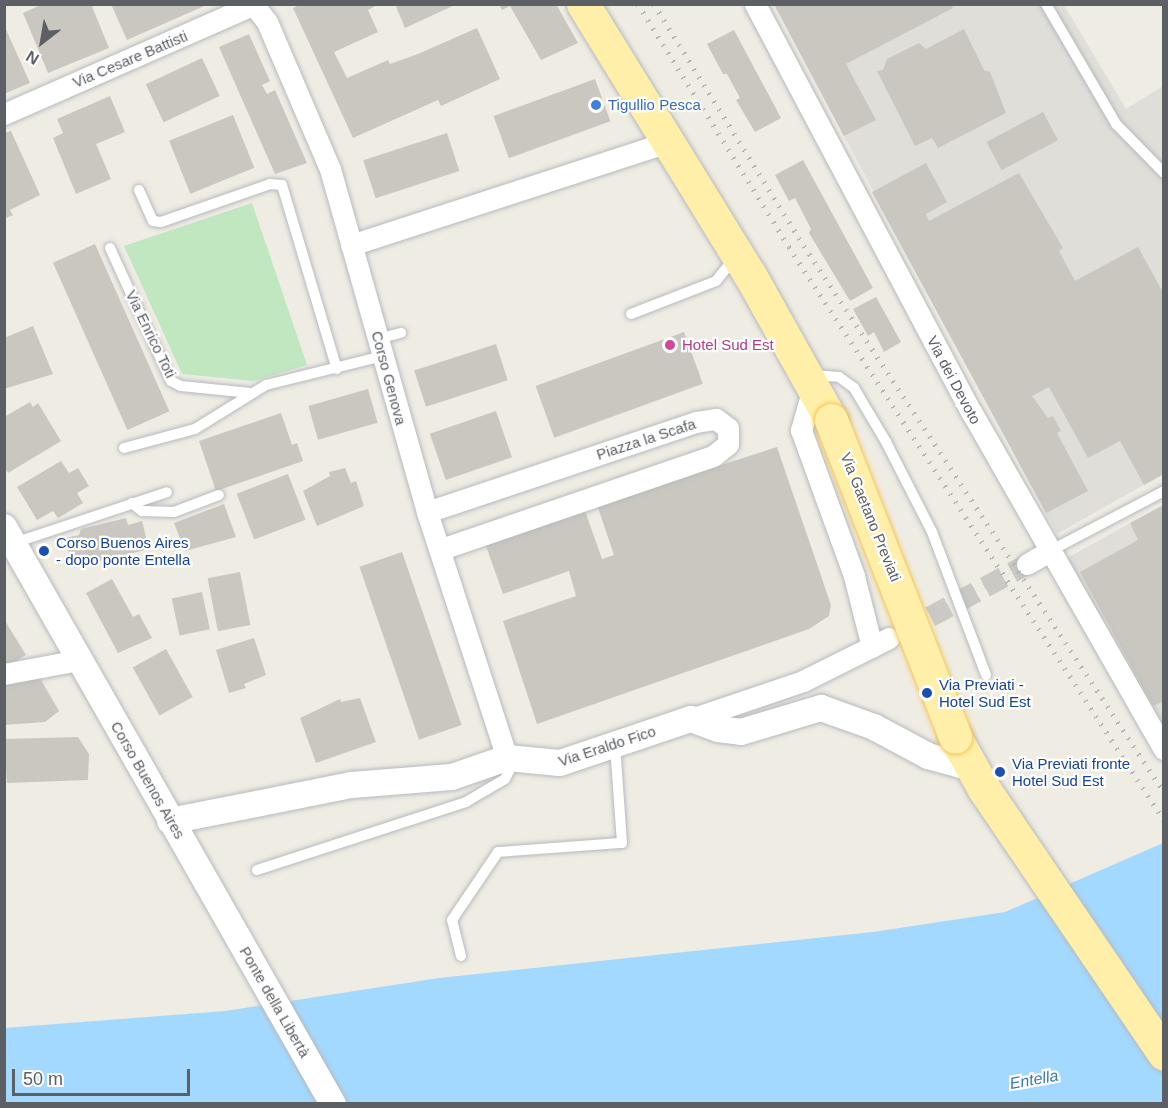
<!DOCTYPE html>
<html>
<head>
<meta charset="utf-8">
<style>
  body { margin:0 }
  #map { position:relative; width:1168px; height:1108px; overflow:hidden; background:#efece4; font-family:Arial,sans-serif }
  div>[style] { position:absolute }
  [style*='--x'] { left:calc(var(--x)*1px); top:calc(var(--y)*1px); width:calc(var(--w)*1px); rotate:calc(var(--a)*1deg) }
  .industrial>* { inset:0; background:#e0ded8 }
  .green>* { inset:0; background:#c0e7c0 }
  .water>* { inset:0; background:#a4d9ff }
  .building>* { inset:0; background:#cac7c1; transform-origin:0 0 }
  .minor-tunnel>* { height:21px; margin-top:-10.5px; transform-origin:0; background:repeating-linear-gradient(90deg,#cac9c4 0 21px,transparent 0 31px) }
  .roads { filter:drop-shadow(0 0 2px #b6babe) drop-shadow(0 0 2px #b6babe) }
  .service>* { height:10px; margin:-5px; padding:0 5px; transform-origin:5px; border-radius:5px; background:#fff }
  .minor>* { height:21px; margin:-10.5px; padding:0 10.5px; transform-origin:10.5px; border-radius:10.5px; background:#fff }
  .tertiary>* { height:26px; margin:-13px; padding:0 13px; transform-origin:13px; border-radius:13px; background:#fff }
  .primary>* { height:33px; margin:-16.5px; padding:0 16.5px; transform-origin:16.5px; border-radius:16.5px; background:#ffefa9 }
  .rail>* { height:4.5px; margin-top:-2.25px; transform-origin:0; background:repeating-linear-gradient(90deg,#b3b4b5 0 1.5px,transparent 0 9.5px) }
  .bridges { filter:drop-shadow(0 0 2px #f5c657) drop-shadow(0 0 2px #f5c657) }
  .primary-bridge>* { height:33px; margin:-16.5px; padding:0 16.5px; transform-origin:16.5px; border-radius:16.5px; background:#ffefa9 }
  .dots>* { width:16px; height:16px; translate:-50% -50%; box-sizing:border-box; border:3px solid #fff; border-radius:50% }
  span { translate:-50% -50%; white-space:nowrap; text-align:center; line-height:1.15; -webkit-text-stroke:4.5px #fff; paint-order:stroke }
  .street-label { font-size:15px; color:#5c6065 }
  .shop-label { font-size:15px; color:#366cbe }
  .left { translate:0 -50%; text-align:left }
  .hotel-label { font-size:15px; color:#b23c85 }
  .transit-label { font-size:15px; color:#164399 }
  .water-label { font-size:16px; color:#3d79b4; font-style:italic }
  .frame { position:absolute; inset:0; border:6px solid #5c6065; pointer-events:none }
  .north { position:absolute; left:12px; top:12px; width:60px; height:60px; -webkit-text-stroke:4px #fff; paint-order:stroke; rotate:211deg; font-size:16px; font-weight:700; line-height:24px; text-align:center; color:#5c6065 }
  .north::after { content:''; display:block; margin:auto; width:21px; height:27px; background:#5c6065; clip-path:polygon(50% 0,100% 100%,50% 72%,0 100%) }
  .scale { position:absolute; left:12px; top:1069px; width:178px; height:27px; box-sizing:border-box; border:3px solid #5c6065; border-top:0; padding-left:8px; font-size:18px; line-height:21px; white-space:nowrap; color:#5c6065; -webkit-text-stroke:4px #fff; paint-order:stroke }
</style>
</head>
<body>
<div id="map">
  <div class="industrial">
    <div style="clip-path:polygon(774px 5px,1064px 5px,1126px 109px,1163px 86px,1163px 474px,1057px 534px)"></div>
    <div style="clip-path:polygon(1163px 505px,1163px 735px,1067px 558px)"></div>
  </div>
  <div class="green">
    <div style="clip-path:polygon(252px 203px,307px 365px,253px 381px,182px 374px,124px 246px)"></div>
  </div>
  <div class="water">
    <div style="clip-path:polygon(1163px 843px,1163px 1103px,5px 1103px,4px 1028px,225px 1011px,439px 978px,873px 932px,1005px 912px)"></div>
  </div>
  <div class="building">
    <div style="clip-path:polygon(43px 4px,91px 4px,109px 48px,48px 73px,23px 13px)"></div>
    <div style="clip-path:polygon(111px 4px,209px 4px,127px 40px)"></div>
    <div style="clip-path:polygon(301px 4px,379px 4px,368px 10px,378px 32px,334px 52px,347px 78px,388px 60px,390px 64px,418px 54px,477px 28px,500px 79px,441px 106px,438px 100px,353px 138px,293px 8px)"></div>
    <div style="clip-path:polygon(395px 4px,457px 4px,405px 28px)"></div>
    <div style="clip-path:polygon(499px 4px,556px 4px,578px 43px,541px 60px,510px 6px,502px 10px)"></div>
    <div style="clip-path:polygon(774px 4px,951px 4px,953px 8px,846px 64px,876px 120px,844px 136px)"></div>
    <div style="clip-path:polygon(4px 25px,30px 83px,4px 94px)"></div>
    <div style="clip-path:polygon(964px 29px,984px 70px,990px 72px,1006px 113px,938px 148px,932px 138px,915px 146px,877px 71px,883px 70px,887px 59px,919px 43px,926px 49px)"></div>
    <div style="clip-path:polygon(734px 30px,781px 118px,755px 132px,736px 100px,740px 98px,727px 74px,723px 74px,707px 44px)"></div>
    <div style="clip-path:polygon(249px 34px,270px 81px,262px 85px,267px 94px,275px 90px,307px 163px,275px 174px,219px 47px)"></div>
    <div style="left:202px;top:58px;width:42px;height:62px;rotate:65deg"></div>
    <div style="left:595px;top:79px;width:45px;height:108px;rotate:70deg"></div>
    <div style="clip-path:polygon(110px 96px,125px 132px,96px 144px,111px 179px,76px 194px,53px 138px,63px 133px,57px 119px)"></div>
    <div style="left:1043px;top:112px;width:32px;height:64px;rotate:62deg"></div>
    <div style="left:233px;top:115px;width:57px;height:69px;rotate:68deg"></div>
    <div style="clip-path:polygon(11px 131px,40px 195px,10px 210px,13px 215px,4px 219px,4px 133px)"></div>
    <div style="left:447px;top:133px;width:40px;height:88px;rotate:72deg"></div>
    <div style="clip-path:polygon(803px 160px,873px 288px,850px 301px,809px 233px,811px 229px,795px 198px,789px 201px,775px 175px)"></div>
    <div style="clip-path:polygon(926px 163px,947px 202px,926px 214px,929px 221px,1019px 173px,1063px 248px,1059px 251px,1075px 281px,1138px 247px,1164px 294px,1164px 474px,1144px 485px,1120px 441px,1088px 458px,1049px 387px,1032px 396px,1048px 418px,1053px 416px,1061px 431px,1057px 433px,1088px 491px,1046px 513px,872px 192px)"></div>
    <div style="left:95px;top:244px;width:183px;height:46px;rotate:66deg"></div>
    <div style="clip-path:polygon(876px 297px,901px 342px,884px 352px,874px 332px,868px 336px,853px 309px)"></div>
    <div style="clip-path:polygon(33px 326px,53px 374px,4px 389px,4px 338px)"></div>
    <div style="left:684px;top:332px;width:55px;height:158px;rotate:70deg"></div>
    <div style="left:496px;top:344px;width:38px;height:86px;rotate:72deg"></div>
    <div style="left:368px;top:389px;width:35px;height:62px;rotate:74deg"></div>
    <div style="clip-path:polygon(30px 402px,33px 407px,38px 403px,61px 441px,8px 473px,4px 466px,4px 417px)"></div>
    <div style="left:496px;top:411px;width:49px;height:70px;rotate:71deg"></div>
    <div style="clip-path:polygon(281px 413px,292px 445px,297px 443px,303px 461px,216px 491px,199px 441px)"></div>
    <div style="clip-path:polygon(777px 447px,831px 605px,829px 616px,809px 629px,537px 724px,503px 621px,576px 596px,569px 571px,503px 594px,485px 543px,584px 508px,602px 559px,614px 555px,597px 505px)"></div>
    <div style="clip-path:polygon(61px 461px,69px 473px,78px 468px,89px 486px,77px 493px,83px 503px,58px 518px,53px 511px,37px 520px,17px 487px)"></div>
    <div style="clip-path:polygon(345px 468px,351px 483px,356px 481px,364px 506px,317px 526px,303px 491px,330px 476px,329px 472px)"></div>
    <div style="left:288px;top:474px;width:49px;height:55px;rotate:69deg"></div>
    <div style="clip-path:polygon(224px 504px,236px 537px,185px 551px,174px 523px)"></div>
    <div style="clip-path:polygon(1164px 505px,1164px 701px,1153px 706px,1080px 572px,1138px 540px,1130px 523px)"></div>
    <div style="clip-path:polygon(126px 518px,128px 525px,142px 521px,149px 549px,73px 568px,65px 538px,79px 535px,81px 529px)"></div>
    <div style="left:402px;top:552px;width:183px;height:45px;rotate:71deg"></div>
    <div style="left:240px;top:572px;width:54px;height:33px;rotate:79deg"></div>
    <div style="clip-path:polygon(112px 579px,133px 617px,139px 614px,152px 638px,118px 653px,86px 593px)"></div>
    <div style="left:202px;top:592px;width:38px;height:31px;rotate:78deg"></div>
    <div style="clip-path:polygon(4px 619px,26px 655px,4px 668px)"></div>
    <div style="clip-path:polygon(254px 638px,266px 675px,244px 684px,246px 688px,229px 693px,216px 650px)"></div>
    <div style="left:166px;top:649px;width:55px;height:38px;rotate:61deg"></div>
    <div style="clip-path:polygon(37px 673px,59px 711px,45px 722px,4px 725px,4px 681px)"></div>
    <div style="clip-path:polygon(360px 698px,376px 742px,316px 763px,300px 718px,340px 699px,341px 702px)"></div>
    <div style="clip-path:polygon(78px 737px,89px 754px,88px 780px,7px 783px,4px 739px)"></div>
  </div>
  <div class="minor-tunnel">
    <div style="--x:903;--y:631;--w:141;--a:-28.4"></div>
  </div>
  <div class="roads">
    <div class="service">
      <div style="--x:1046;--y:4;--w:139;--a:59.7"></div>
      <div style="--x:1116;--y:124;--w:69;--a:45.6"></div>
      <div style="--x:139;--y:190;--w:34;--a:66"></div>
      <div style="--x:153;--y:221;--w:8;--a:7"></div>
      <div style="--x:161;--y:222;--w:115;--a:-19.2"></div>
      <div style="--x:270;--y:184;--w:12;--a:5"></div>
      <div style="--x:282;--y:185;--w:192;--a:73.4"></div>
      <div style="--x:110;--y:248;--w:146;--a:65.4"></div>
      <div style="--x:171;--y:381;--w:11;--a:27"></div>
      <div style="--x:181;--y:386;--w:70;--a:5.7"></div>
      <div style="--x:631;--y:314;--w:91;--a:-21.2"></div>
      <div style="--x:716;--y:281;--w:28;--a:-51"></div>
      <div style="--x:378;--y:339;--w:24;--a:-15"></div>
      <div style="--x:812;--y:375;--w:27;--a:4"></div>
      <div style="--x:839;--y:377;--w:19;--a:36"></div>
      <div style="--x:854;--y:388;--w:63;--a:59.3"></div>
      <div style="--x:886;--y:442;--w:101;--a:62.9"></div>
      <div style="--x:932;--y:532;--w:153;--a:69.3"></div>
      <div style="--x:124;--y:448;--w:73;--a:-15"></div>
      <div style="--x:195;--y:429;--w:84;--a:-31.8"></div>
      <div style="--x:266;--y:385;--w:121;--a:-13.9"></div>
      <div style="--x:132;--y:503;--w:13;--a:39"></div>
      <div style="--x:142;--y:511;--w:32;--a:2"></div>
      <div style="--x:174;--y:512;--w:48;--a:-20.7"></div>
      <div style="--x:14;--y:543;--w:161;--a:-18.4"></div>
      <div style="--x:1048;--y:552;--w:131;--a:-27.7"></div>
      <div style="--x:257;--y:870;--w:220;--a:-18"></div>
      <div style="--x:466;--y:802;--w:45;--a:-30.5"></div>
      <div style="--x:505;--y:779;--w:9;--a:-63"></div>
      <div style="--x:509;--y:771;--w:13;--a:-99"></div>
      <div style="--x:461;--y:956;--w:37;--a:-104"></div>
      <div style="--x:452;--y:920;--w:82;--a:-55.9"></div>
      <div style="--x:498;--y:852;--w:124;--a:-4.2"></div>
      <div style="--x:622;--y:843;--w:98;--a:-94.1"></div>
    </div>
    <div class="minor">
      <div style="--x:253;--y:4;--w:23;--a:52"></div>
      <div style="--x:267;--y:22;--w:160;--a:66.8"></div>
      <div style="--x:330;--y:169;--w:356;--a:74.2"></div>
      <div style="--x:427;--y:512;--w:259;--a:72"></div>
      <div style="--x:755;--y:4;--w:463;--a:62.1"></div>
      <div style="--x:972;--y:413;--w:387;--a:60.3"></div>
      <div style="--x:4;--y:114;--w:274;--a:-23.7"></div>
      <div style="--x:351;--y:245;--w:330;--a:-18"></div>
      <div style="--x:813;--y:388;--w:44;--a:105.9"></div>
      <div style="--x:801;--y:430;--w:155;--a:70"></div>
      <div style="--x:854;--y:576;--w:73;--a:75.8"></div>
      <div style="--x:427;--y:512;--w:284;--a:-18.5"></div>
      <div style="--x:696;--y:422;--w:20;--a:-9"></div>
      <div style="--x:716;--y:419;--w:15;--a:37"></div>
      <div style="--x:728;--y:428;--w:16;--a:90"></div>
      <div style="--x:728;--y:444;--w:19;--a:141"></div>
      <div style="--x:713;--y:456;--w:287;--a:161.1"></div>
      <div style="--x:1027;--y:564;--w:24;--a:-30"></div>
      <div style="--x:4;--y:674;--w:76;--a:-10.6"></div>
      <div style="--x:691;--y:719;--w:118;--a:-18.7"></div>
      <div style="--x:803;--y:681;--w:96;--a:-26.6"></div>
    </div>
    <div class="tertiary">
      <div style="--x:4;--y:527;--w:664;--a:60.31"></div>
      <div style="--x:170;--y:821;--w:186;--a:-11.2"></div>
      <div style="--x:352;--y:785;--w:100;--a:-4.6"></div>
      <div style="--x:452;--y:777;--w:58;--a:-19.1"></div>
      <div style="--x:507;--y:758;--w:53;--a:5.4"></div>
      <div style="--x:560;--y:763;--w:138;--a:-18.6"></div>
      <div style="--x:691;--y:719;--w:29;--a:20"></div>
      <div style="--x:718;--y:729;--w:23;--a:7"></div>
      <div style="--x:741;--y:732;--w:84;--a:-16.7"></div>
      <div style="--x:821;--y:708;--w:56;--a:19.7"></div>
      <div style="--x:874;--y:727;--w:61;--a:28.2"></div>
      <div style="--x:928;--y:756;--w:46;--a:15.3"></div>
    </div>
    <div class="primary">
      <div style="--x:583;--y:4;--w:318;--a:58.4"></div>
      <div style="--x:750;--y:275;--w:166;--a:60.8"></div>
      <div style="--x:955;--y:737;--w:60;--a:60.9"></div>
      <div style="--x:984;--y:789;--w:320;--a:55.8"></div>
    </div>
  </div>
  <div class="rail">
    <div style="--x:638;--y:4;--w:286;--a:58.1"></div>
    <div style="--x:789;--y:247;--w:685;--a:56.8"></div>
    <div style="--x:654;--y:4;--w:275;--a:58.2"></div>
    <div style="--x:799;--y:238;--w:663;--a:56.62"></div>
  </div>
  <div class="bridges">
    <div class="primary-bridge">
      <div style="--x:831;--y:420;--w:340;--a:68.6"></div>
    </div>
  </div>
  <div class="dots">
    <div style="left:596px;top:105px;background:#3f7fe0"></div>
    <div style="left:670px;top:345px;background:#d1479c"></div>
    <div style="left:44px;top:551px;background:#1a4fb4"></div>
    <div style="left:927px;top:693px;background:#1a4fb4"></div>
    <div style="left:1000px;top:772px;background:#1a4fb4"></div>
  </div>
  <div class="street-label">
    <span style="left:130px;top:59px;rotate:-23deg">Via Cesare Battisti</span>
    <span style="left:151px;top:334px;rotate:64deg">Via Enrico Toti</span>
    <span style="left:389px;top:378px;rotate:75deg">Corso Genova</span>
    <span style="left:954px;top:380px;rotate:62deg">Via dei Devoto</span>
    <span style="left:646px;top:439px;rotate:-18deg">Piazza la Scafa</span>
    <span style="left:871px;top:517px;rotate:68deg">Via Gaetano Previati</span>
    <span style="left:607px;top:746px;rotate:-18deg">Via Eraldo Fico</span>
    <span style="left:148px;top:780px;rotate:60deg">Corso Buenos Aires</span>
    <span style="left:275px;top:1002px;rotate:60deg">Ponte della Libertà</span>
  </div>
  <div class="shop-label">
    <span class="left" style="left:608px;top:105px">Tigullio Pesca</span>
  </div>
  <div class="hotel-label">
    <span class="left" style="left:682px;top:345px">Hotel Sud Est</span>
  </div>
  <div class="transit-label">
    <span class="left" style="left:56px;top:551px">Corso Buenos Aires<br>- dopo ponte Entella</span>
    <span class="left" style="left:939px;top:693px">Via Previati -<br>Hotel Sud Est</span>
    <span class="left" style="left:1012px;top:772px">Via Previati fronte<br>Hotel Sud Est</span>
  </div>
  <div class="water-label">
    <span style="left:1034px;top:1080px;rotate:-10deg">Entella</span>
  </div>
  <div class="frame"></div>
  <div class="north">N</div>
  <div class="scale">50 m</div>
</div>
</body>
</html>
